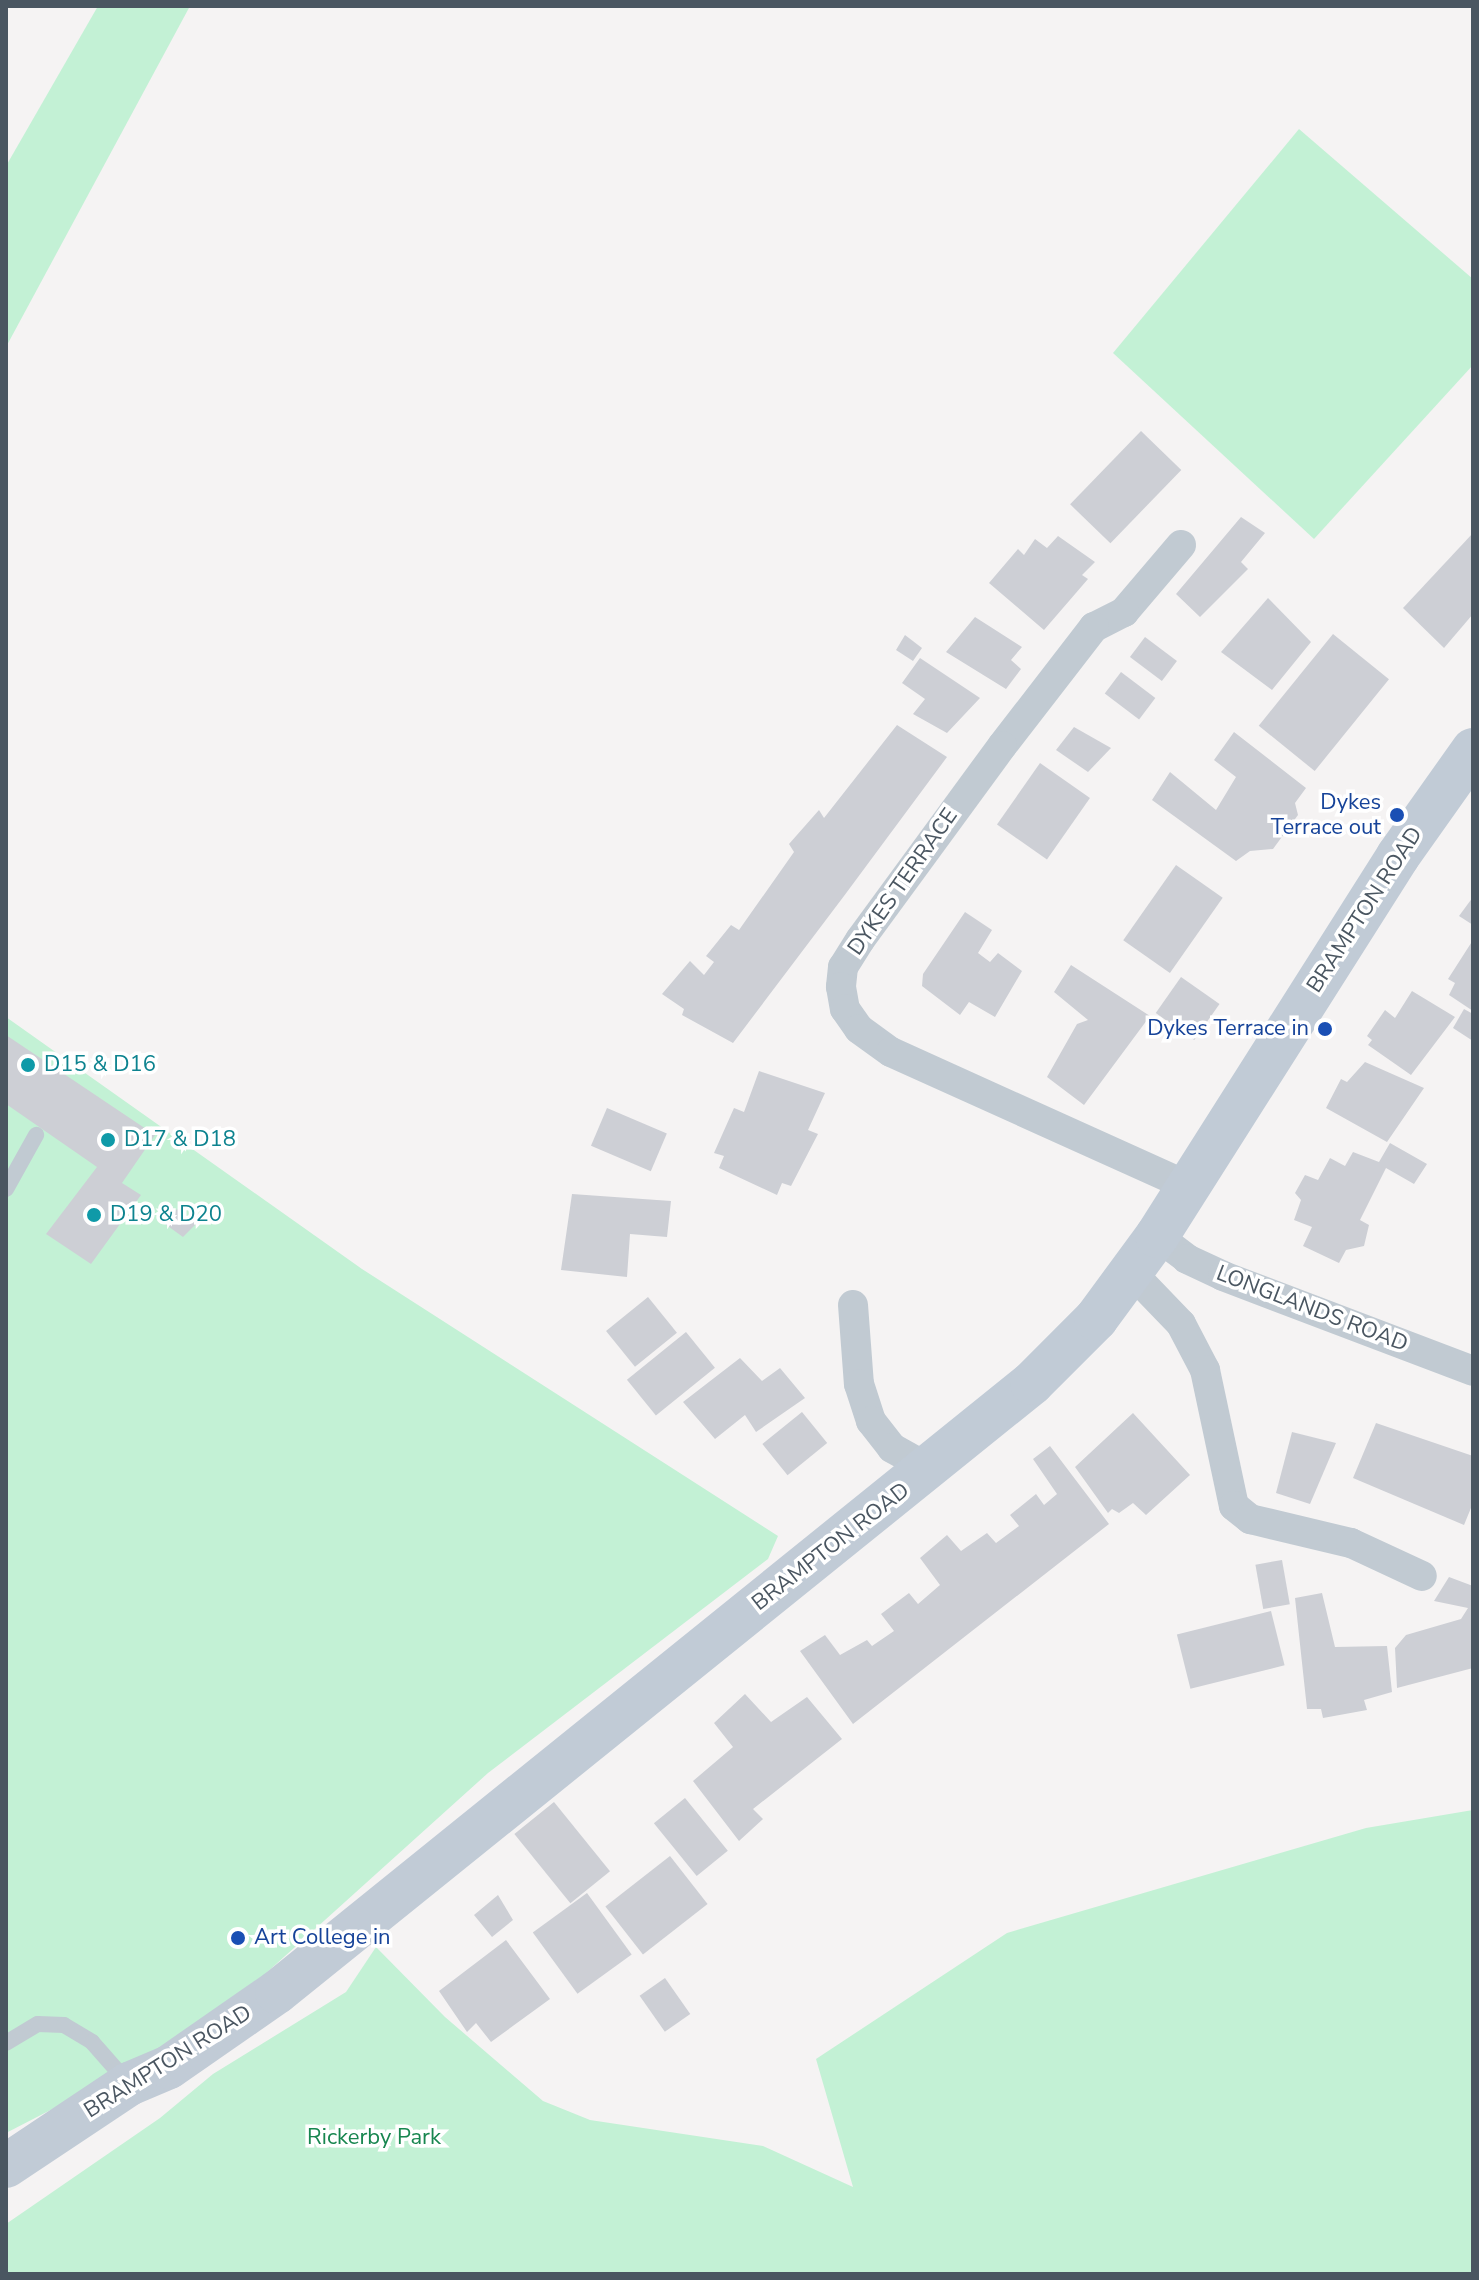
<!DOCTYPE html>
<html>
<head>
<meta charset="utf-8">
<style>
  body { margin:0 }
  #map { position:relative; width:1479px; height:2280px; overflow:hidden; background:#f5f3f3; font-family:"Nunito Sans",sans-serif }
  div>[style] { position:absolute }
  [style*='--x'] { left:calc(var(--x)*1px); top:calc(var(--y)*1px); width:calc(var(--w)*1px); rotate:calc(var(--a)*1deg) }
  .green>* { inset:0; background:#c3f1d5 }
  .building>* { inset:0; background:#cdcfd5; transform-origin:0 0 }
  .lane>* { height:16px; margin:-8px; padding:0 8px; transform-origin:8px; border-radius:8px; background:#c1cad2 }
  .street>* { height:30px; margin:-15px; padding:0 15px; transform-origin:15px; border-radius:15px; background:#c1cad2 }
  .secondary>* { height:44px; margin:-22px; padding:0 22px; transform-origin:22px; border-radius:22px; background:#c1cbd6 }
  .dots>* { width:22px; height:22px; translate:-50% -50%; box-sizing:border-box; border:4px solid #fff; border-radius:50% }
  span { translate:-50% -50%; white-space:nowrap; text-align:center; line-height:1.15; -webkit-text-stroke:7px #fff; paint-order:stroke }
  .transit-label { font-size:22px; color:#164399 }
  .right { translate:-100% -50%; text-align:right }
  .left { translate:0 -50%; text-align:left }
  .street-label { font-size:22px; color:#4a5661 }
  .culture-label { font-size:22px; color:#0d838f }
  .park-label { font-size:22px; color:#17864f }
  .frame { position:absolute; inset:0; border:8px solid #4a5661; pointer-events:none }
</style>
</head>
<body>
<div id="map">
  <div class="green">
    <div style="clip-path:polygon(98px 6px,190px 6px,6px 347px,6px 166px)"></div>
    <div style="clip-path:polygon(1299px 129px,1473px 279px,1473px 365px,1314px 539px,1113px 353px)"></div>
    <div style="clip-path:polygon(6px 1017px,362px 1269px,778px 1536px,768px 1559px,488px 1773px,264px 1975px,130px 2069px,6px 2133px)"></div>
    <div style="clip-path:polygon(1473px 1810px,1473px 2274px,6px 2274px,6px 2224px,160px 2118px,213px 2074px,346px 1992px,376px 1947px,445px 2017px,543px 2101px,590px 2120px,763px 2146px,853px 2187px,816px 2059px,1007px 1933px,1366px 1828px)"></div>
  </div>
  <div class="building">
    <div style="left:1141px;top:431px;width:56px;height:102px;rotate:44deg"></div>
    <div style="clip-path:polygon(1241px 517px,1265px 533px,1241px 562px,1248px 569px,1200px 617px,1176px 594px)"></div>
    <div style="clip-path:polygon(1473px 533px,1473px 614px,1444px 648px,1403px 608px)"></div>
    <div style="clip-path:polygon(1058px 536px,1095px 562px,1082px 575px,1088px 579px,1044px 630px,989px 583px,1018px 549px,1024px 555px,1035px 539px,1047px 548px)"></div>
    <div style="clip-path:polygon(1268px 598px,1311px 642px,1272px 690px,1221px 652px)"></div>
    <div style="clip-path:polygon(975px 617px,1022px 647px,1011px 660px,1021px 669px,1006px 689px,946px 652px)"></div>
    <div style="left:1333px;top:634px;width:72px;height:118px;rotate:39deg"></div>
    <div style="clip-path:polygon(905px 635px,922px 648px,913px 661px,896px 650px)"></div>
    <div style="left:1145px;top:637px;width:40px;height:25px;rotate:37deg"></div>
    <div style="clip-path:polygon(920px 658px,980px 698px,947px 733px,913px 714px,925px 699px,902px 683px)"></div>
    <div style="left:1121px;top:672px;width:43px;height:27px;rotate:37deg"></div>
    <div style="clip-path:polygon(897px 725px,947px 757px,844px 896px,733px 1043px,682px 1015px,684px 1009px,662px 994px,690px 961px,704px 975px,714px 962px,706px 956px,731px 925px,739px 930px,794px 852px,789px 844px,819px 810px,824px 818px)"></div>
    <div style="clip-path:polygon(1074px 727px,1111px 748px,1088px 772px,1056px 750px)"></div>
    <div style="clip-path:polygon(1234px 732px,1306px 788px,1295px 803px,1298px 815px,1273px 849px,1250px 851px,1236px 861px,1152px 800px,1170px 772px,1216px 810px,1236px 777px,1214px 760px)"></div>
    <div style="left:1040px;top:763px;width:61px;height:75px;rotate:35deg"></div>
    <div style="left:1176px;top:865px;width:57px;height:92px;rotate:35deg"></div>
    <div style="clip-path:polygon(1473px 897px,1473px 925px,1459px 916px)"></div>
    <div style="clip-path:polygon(965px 912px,992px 930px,978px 953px,990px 962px,998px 953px,1022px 971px,995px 1017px,969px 1002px,960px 1015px,922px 986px,923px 974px)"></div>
    <div style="clip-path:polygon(1473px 940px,1473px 1011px,1449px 995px,1455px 983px,1448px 979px)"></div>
    <div style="clip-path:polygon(1071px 965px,1150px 1016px,1084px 1105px,1047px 1077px,1077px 1024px,1088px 1020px,1054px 992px)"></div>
    <div style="left:1181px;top:977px;width:47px;height:44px;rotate:35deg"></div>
    <div style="clip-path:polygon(1412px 991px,1455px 1017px,1411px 1075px,1368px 1045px,1372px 1040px,1367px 1036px,1385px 1010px,1395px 1018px)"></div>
    <div style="clip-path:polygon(1464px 1009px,1473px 1014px,1473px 1041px,1453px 1028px)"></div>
    <div style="clip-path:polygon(6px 1035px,155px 1135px,122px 1183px,141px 1195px,91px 1264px,46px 1234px,97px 1167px,6px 1104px)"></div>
    <div style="clip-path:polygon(1365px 1062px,1424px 1088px,1387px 1142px,1326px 1108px,1341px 1079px,1347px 1082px)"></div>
    <div style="clip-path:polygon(759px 1071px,825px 1093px,808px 1130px,818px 1134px,791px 1186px,782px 1183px,777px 1195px,719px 1168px,724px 1156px,714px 1153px,734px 1108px,744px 1112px)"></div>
    <div style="left:607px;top:1108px;width:65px;height:41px;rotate:23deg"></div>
    <div style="clip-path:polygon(1390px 1143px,1427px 1164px,1414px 1184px,1386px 1168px,1360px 1220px,1369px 1225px,1364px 1246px,1346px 1250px,1339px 1263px,1303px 1246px,1312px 1227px,1294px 1220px,1301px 1200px,1295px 1193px,1305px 1175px,1318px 1180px,1330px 1158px,1345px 1166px,1353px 1152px,1379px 1162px)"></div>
    <div style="clip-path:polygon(572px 1194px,671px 1201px,667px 1237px,630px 1234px,627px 1277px,561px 1270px)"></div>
    <div style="clip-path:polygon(177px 1209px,196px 1224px,183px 1237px,165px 1224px)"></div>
    <div style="left:648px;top:1297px;width:46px;height:54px;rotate:51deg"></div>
    <div style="left:686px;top:1332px;width:46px;height:76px;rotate:51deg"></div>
    <div style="clip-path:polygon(740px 1358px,762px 1381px,780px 1368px,805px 1398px,756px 1432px,745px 1415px,715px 1439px,683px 1402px)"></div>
    <div style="left:802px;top:1412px;width:40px;height:51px;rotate:51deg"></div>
    <div style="clip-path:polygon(1133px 1413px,1190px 1475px,1146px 1515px,1133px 1503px,1119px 1513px,1112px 1509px,1108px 1513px,1075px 1467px)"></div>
    <div style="clip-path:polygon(1376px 1423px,1473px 1456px,1473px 1503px,1464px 1525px,1353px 1478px)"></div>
    <div style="clip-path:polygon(1292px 1432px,1336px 1443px,1310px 1504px,1276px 1493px)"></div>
    <div style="clip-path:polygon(1050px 1446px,1109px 1524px,853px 1724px,800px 1651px,825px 1635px,840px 1655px,867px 1640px,872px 1646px,894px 1631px,881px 1614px,909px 1593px,918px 1604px,940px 1585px,920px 1558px,947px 1535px,961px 1551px,987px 1533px,996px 1543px,1019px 1526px,1010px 1515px,1036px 1494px,1044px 1505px,1057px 1494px,1033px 1459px)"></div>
    <div style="left:1282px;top:1560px;width:45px;height:27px;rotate:80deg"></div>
    <div style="clip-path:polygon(1449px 1577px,1473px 1586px,1473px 1668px,1397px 1688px,1395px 1648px,1406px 1635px,1461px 1619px,1468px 1608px,1434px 1601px)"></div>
    <div style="clip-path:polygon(1322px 1593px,1335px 1647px,1387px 1646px,1392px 1692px,1364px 1700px,1367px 1710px,1323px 1718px,1321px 1709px,1307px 1709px,1295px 1598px)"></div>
    <div style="left:1271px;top:1611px;width:56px;height:97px;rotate:76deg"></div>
    <div style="clip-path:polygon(745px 1694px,771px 1722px,807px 1697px,842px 1739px,753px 1809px,763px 1819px,739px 1841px,693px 1781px,733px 1747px,714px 1723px)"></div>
    <div style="left:685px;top:1798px;width:68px;height:40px;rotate:51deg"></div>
    <div style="left:554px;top:1802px;width:89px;height:51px;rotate:51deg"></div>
    <div style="left:670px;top:1856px;width:61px;height:82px;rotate:52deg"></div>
    <div style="left:587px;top:1893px;width:76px;height:67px;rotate:54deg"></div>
    <div style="clip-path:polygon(498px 1895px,513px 1920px,492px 1937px,474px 1915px)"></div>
    <div style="clip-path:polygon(506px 1940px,550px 1999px,491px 2042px,476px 2023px,467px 2032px,439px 1991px)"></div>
    <div style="left:665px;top:1978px;width:44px;height:31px;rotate:55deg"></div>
  </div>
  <div class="lane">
    <div style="--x:6;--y:1189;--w:62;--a:-60.9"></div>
    <div style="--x:6;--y:2043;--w:37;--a:-31"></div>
    <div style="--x:38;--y:2024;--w:26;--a:2"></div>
    <div style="--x:64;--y:2025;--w:33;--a:31"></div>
    <div style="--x:92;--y:2042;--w:55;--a:48.7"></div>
  </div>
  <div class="street">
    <div style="--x:1181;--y:545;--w:88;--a:130.4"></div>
    <div style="--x:1124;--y:612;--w:34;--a:153"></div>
    <div style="--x:1094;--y:627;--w:150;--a:127.7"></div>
    <div style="--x:1002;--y:746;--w:240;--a:126.2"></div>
    <div style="--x:860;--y:940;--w:32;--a:122"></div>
    <div style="--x:843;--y:967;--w:20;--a:96"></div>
    <div style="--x:841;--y:987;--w:22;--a:80"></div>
    <div style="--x:845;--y:1009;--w:24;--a:55"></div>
    <div style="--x:859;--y:1029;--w:39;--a:36"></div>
    <div style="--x:891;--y:1052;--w:326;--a:24.3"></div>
    <div style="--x:1157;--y:1236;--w:38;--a:37"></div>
    <div style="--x:1187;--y:1259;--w:40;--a:25"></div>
    <div style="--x:1223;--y:1276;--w:267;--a:20.8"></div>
    <div style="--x:1131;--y:1272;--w:72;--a:46.1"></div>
    <div style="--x:1181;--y:1324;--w:52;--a:62.4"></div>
    <div style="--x:1205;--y:1370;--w:139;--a:78"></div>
    <div style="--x:1234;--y:1506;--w:21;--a:39"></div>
    <div style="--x:1250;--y:1519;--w:104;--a:13.4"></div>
    <div style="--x:1351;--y:1543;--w:78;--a:24.9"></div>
    <div style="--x:853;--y:1305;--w:79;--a:85.7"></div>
    <div style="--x:859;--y:1384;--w:39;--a:72"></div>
    <div style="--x:871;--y:1421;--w:34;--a:52"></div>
    <div style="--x:892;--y:1448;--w:43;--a:28.9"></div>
  </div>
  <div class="secondary">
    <div style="--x:6;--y:2166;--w:148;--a:-33.7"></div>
    <div style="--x:129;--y:2084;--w:43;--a:-23"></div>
    <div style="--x:169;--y:2067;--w:131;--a:-34.8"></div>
    <div style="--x:277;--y:1992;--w:970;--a:-38.89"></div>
    <div style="--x:1032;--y:1383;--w:91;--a:-45"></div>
    <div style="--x:1096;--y:1319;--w:103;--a:-53.7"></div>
    <div style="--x:1157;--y:1236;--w:450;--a:-57.6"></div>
    <div style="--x:1398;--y:856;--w:130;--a:-54.7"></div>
  </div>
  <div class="dots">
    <div style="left:1397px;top:815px;background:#1a4fb4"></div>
    <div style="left:1325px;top:1029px;background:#1a4fb4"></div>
    <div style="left:28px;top:1065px;background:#0f9aa8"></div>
    <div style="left:108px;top:1140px;background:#0f9aa8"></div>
    <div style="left:94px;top:1215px;background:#0f9aa8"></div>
    <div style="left:238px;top:1938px;background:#1a4fb4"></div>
  </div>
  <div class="transit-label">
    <span class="right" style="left:1381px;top:815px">Dykes<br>Terrace out</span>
    <span class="right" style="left:1309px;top:1029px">Dykes Terrace in</span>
    <span class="left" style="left:254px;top:1938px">Art College in</span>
  </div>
  <div class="street-label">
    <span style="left:903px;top:882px;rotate:-55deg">DYKES TERRACE</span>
    <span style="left:1365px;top:910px;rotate:-57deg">BRAMPTON ROAD</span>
    <span style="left:1312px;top:1309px;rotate:21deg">LONGLANDS ROAD</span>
    <span style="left:831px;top:1547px;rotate:-38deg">BRAMPTON ROAD</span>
    <span style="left:168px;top:2062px;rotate:-32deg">BRAMPTON ROAD</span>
  </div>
  <div class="culture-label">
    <span class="left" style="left:44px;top:1065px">D15 &amp; D16</span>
    <span class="left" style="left:124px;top:1140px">D17 &amp; D18</span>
    <span class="left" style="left:110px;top:1215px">D19 &amp; D20</span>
  </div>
  <div class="park-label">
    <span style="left:374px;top:2138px">Rickerby Park</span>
  </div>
  <div class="frame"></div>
</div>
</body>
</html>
